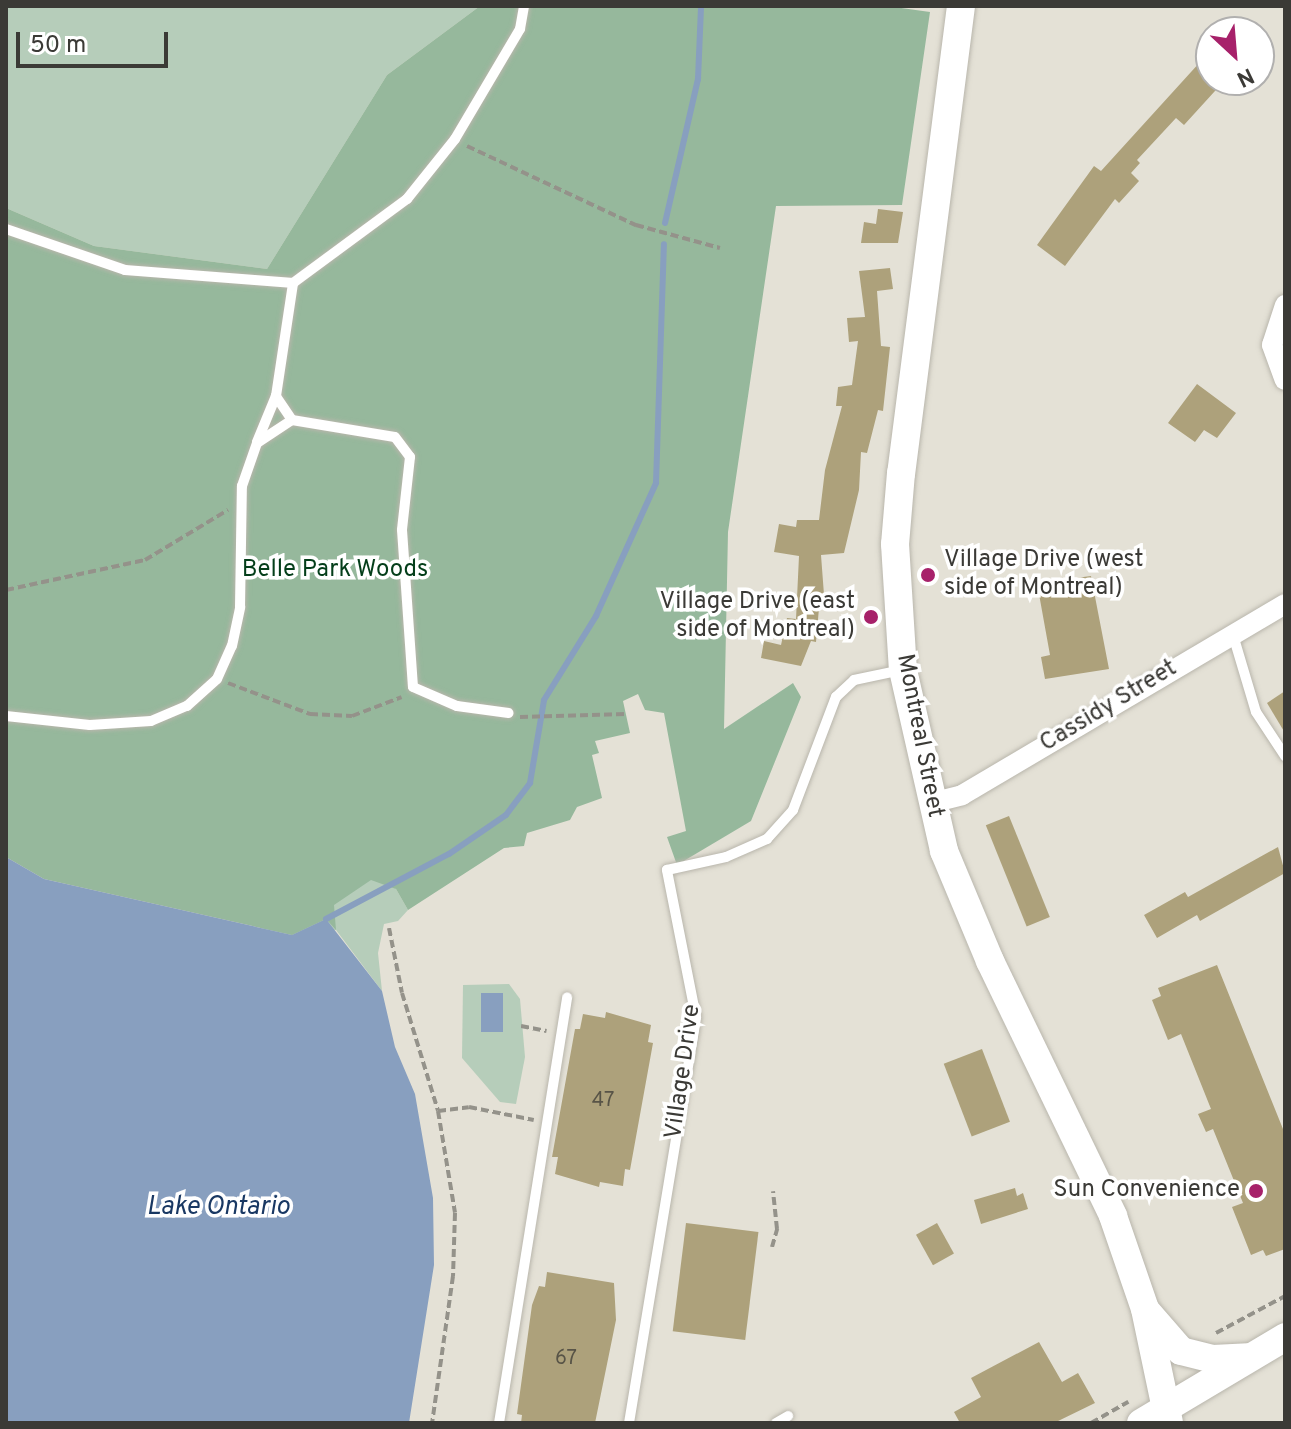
<!DOCTYPE html>
<html>
<head>
<meta charset="utf-8">
<style>
  body { margin:0 }
  #map { position:relative; width:1291px; height:1429px; overflow:hidden; background:#e4e1d6; font-family:Overpass,sans-serif }
  div>[style] { position:absolute }
  [style*='--x'] { left:calc(var(--x)*1px); top:calc(var(--y)*1px); width:calc(var(--w)*1px); rotate:calc(var(--a)*1deg) }
  .green>* { inset:0; background:#b6cdba }
  .forest>* { inset:0; background:#96b89c }
  .water>* { inset:0; background:#889fbf; transform-origin:0 0 }
  .stream>* { height:6px; margin:-3px; padding:0 3px; transform-origin:3px; border-radius:3px; background:#889fbf }
  .building>* { inset:0; background:#ada17b; transform-origin:0 0 }
  .path>* { height:4px; margin-top:-2px; transform-origin:0; background:repeating-linear-gradient(90deg,#94928a 0 8px,transparent 0 12px) }
  .roads { filter:drop-shadow(0 0 2px #b9b6ac) drop-shadow(0 0 2px #b9b6ac) }
  .service>* { height:10px; margin:-5px; padding:0 5px; transform-origin:5px; border-radius:5px; background:#fff }
  .minor>* { height:20px; margin:-10px; padding:0 10px; transform-origin:10px; border-radius:10px; background:#fff }
  .secondary>* { height:28px; margin:-14px; padding:0 14px; transform-origin:14px; border-radius:14px; background:#fff }
  .dots>* { width:22px; height:22px; translate:-50% -50%; box-sizing:border-box; border:4px solid #fff; border-radius:50% }
  span { translate:-50% -50%; white-space:nowrap; text-align:center; line-height:1.15; -webkit-text-stroke:7px #fff; paint-order:stroke }
  .number-label { font-size:20px; color:#585447 }
  .number-label span { -webkit-text-stroke-width:0 }
  .poi-label { font-size:24px; color:#3b3a36 }
  .left { translate:0 -50%; text-align:left }
  .right { translate:-100% -50%; text-align:right }
  .park-label { font-size:24px; color:#043e1a }
  .street-label { font-size:24px; color:#3b3a36 }
  .water-label { font-size:26px; color:#193863; font-style:italic }
  .frame { position:absolute; inset:0; border:8px solid #3b3a36; pointer-events:none }
  .north { position:absolute; left:1195px; top:16px; width:80px; height:80px; box-sizing:border-box; background:#fff; border:2px solid #b1b0af; border-radius:50%; rotate:154deg; font-size:22px; font-weight:700; line-height:32px; text-align:center; color:#3b3a36 }
  .north::after { content:''; display:block; margin:auto; width:28px; height:36px; background:#a7216a; clip-path:polygon(50% 0,100% 100%,50% 72%,0 100%) }
  .scale { position:absolute; left:16px; top:32px; width:152px; height:36px; box-sizing:border-box; border:4px solid #3b3a36; border-top:0; padding-left:10px; font-size:24px; line-height:28px; white-space:nowrap; color:#3b3a36; -webkit-text-stroke:6px #fff; paint-order:stroke }
</style>
</head>
<body>
<div id="map">
  <div class="green">
    <div style="clip-path:polygon(6px 6px,480px 6px,387px 75px,267px 269px,94px 246px,6px 208px)"></div>
    <div style="clip-path:polygon(364px 864px,396px 889px,408px 910px,398px 921px,384px 924px,378px 953px,382px 991px,336px 930px,292px 935px,260px 928px,311px 885px)"></div>
    <div style="clip-path:polygon(509px 984px,520px 999px,525px 1057px,516px 1104px,500px 1102px,462px 1058px,463px 985px)"></div>
  </div>
  <div class="forest">
    <div style="clip-path:polygon(480px 6px,887px 6px,930px 12px,902px 205px,776px 206px,728px 532px,724px 729px,793px 683px,801px 697px,751px 821px,677px 865px,667px 837px,686px 831px,664px 713px,645px 710px,638px 694px,623px 701px,630px 733px,595px 741px,599px 753px,592px 755px,602px 798px,577px 807px,570px 820px,527px 833px,524px 846px,504px 848px,408px 910px,396px 889px,371px 880px,334px 905px,336px 930px,326px 919px,292px 935px,44px 879px,6px 857px,6px 208px,94px 246px,267px 269px,387px 75px)"></div>
  </div>
  <div class="water">
    <div style="clip-path:polygon(6px 857px,44px 879px,292px 935px,326px 919px,382px 991px,395px 1047px,415px 1094px,433px 1198px,434px 1265px,409px 1423px,6px 1423px)"></div>
    <div style="left:503px;top:993px;width:39px;height:22px;rotate:90deg"></div>
  </div>
  <div class="stream">
    <div style="--x:665;--y:223;--w:148;--a:-77.1"></div>
    <div style="--x:698;--y:79;--w:73;--a:-87.6"></div>
    <div style="--x:326;--y:919;--w:139;--a:-27.9"></div>
    <div style="--x:449;--y:854;--w:69;--a:-34.4"></div>
    <div style="--x:506;--y:815;--w:40;--a:-53"></div>
    <div style="--x:530;--y:783;--w:84;--a:-80.4"></div>
    <div style="--x:544;--y:700;--w:99;--a:-58.2"></div>
    <div style="--x:596;--y:616;--w:146;--a:-65.7"></div>
    <div style="--x:656;--y:483;--w:239;--a:-88.1"></div>
  </div>
  <div class="building">
    <div style="clip-path:polygon(1211px 50px,1211px 80px,1225px 80px,1184px 125px,1176px 118px,1137px 160px,1140px 163px,1131px 173px,1139px 181px,1119px 203px,1115px 199px,1065px 266px,1037px 245px,1094px 166px,1101px 171px)"></div>
    <div style="clip-path:polygon(878px 209px,903px 212px,898px 243px,861px 243px,864px 222px,876px 224px)"></div>
    <div style="clip-path:polygon(890px 268px,893px 289px,877px 291px,881px 346px,890px 347px,883px 411px,878px 410px,867px 453px,861px 452px,859px 490px,844px 553px,821px 555px,825px 608px,819px 608px,816px 642px,811px 641px,801px 666px,761px 658px,764px 641px,781px 645px,787px 618px,796px 619px,799px 556px,774px 552px,779px 524px,796px 527px,797px 520px,819px 520px,825px 470px,842px 406px,836px 406px,838px 387px,852px 385px,858px 341px,849px 342px,847px 318px,865px 317px,859px 271px)"></div>
    <div style="clip-path:polygon(1197px 384px,1236px 413px,1217px 438px,1204px 430px,1195px 442px,1168px 423px)"></div>
    <div style="clip-path:polygon(1091px 576px,1109px 669px,1045px 679px,1041px 657px,1050px 655px,1037px 583px)"></div>
    <div style="clip-path:polygon(1285px 691px,1285px 733px,1267px 703px)"></div>
    <div style="left:1009px;top:816px;width:109px;height:25px;rotate:68deg"></div>
    <div style="clip-path:polygon(1278px 847px,1285px 873px,1200px 921px,1197px 915px,1157px 938px,1144px 915px,1185px 892px,1188px 897px)"></div>
    <div style="clip-path:polygon(1217px 965px,1285px 1134px,1285px 1249px,1266px 1256px,1263px 1250px,1251px 1255px,1232px 1207px,1243px 1203px,1213px 1129px,1206px 1132px,1198px 1114px,1211px 1109px,1181px 1034px,1168px 1040px,1152px 1000px,1161px 996px,1158px 988px)"></div>
    <div style="clip-path:polygon(606px 1012px,651px 1025px,648px 1042px,653px 1043px,630px 1170px,625px 1169px,623px 1186px,600px 1182px,599px 1187px,555px 1174px,558px 1157px,552px 1157px,575px 1029px,580px 1029px,583px 1014px,605px 1018px)"></div>
    <div style="left:982px;top:1049px;width:78px;height:41px;rotate:69deg"></div>
    <div style="clip-path:polygon(1015px 1188px,1017px 1196px,1023px 1193px,1028px 1209px,981px 1224px,974px 1200px)"></div>
    <div style="left:686px;top:1223px;width:73px;height:109px;rotate:7deg"></div>
    <div style="left:937px;top:1223px;width:35px;height:24px;rotate:61deg"></div>
    <div style="clip-path:polygon(547px 1272px,614px 1283px,616px 1320px,595px 1423px,521px 1423px,522px 1415px,517px 1414px,532px 1305px,539px 1286px,545px 1287px)"></div>
    <div style="clip-path:polygon(1039px 1342px,1062px 1382px,1078px 1373px,1095px 1403px,1054px 1423px,960px 1423px,954px 1412px,981px 1397px,971px 1378px)"></div>
  </div>
  <div class="path">
    <div style="--x:467;--y:146;--w:187;--a:25.1"></div>
    <div style="--x:636;--y:225;--w:87;--a:15.3"></div>
    <div style="--x:6;--y:590;--w:142;--a:-12.2"></div>
    <div style="--x:145;--y:560;--w:97;--a:-31.1"></div>
    <div style="--x:228;--y:683;--w:88;--a:20.7"></div>
    <div style="--x:310;--y:714;--w:42;--a:2.7"></div>
    <div style="--x:352;--y:716;--w:53;--a:-20.8"></div>
    <div style="--x:520;--y:717;--w:106;--a:-1.6"></div>
    <div style="--x:389;--y:928;--w:66;--a:78.7"></div>
    <div style="--x:402;--y:993;--w:123;--a:73"></div>
    <div style="--x:438;--y:1111;--w:103;--a:80.5"></div>
    <div style="--x:455;--y:1213;--w:63;--a:91.8"></div>
    <div style="--x:453;--y:1276;--w:148;--a:98.1"></div>
    <div style="--x:521;--y:1026;--w:26;--a:11"></div>
    <div style="--x:438;--y:1111;--w:31;--a:-7"></div>
    <div style="--x:469;--y:1107;--w:66;--a:11.3"></div>
    <div style="--x:772;--y:1247;--w:19;--a:-74"></div>
    <div style="--x:777;--y:1229;--w:38;--a:-96"></div>
    <div style="--x:1216;--y:1333;--w:78;--a:-28.2"></div>
    <div style="--x:1091;--y:1423;--w:43;--a:-29.6"></div>
  </div>
  <div class="roads">
    <div class="service">
      <div style="--x:6;--y:229;--w:126;--a:19"></div>
      <div style="--x:125;--y:270;--w:169;--a:4.4"></div>
      <div style="--x:292;--y:420;--w:104;--a:9.4"></div>
      <div style="--x:395;--y:437;--w:25;--a:53"></div>
      <div style="--x:410;--y:457;--w:73;--a:96.3"></div>
      <div style="--x:402;--y:530;--w:157;--a:86"></div>
      <div style="--x:413;--y:687;--w:48;--a:23.4"></div>
      <div style="--x:457;--y:706;--w:52;--a:7.7"></div>
      <div style="--x:257;--y:442;--w:50;--a:-67.6"></div>
      <div style="--x:1233;--y:635;--w:80;--a:73.4"></div>
      <div style="--x:1256;--y:712;--w:53;--a:56.6"></div>
      <div style="--x:6;--y:716;--w:84;--a:6.1"></div>
      <div style="--x:90;--y:725;--w:61;--a:-3.8"></div>
      <div style="--x:151;--y:721;--w:39;--a:-23"></div>
      <div style="--x:187;--y:706;--w:40;--a:-42"></div>
      <div style="--x:217;--y:679;--w:36;--a:-66"></div>
      <div style="--x:232;--y:646;--w:40;--a:-78"></div>
      <div style="--x:240;--y:607;--w:121;--a:-89.1"></div>
      <div style="--x:242;--y:486;--w:46;--a:-70.8"></div>
      <div style="--x:257;--y:443;--w:42;--a:-33.3"></div>
      <div style="--x:292;--y:420;--w:29;--a:-124"></div>
      <div style="--x:276;--y:396;--w:114;--a:-81.4"></div>
      <div style="--x:293;--y:283;--w:142;--a:-36.4"></div>
      <div style="--x:407;--y:199;--w:77;--a:-51.3"></div>
      <div style="--x:455;--y:139;--w:128;--a:-59.4"></div>
      <div style="--x:520;--y:29;--w:23;--a:-80"></div>
      <div style="--x:499;--y:1423;--w:431;--a:-80.9"></div>
      <div style="--x:629;--y:1423;--w:411;--a:-80.6"></div>
      <div style="--x:696;--y:1017;--w:150;--a:-101.2"></div>
      <div style="--x:667;--y:870;--w:60;--a:-12.4"></div>
      <div style="--x:726;--y:857;--w:45;--a:-23.7"></div>
      <div style="--x:767;--y:839;--w:39;--a:-48"></div>
      <div style="--x:793;--y:810;--w:121;--a:-69.2"></div>
      <div style="--x:836;--y:697;--w:25;--a:-43"></div>
      <div style="--x:854;--y:680;--w:48;--a:-12"></div>
      <div style="--x:776;--y:1423;--w:14;--a:-30"></div>
    </div>
    <div class="minor">
      <div style="--x:1285;--y:305;--w:42;--a:108"></div>
      <div style="--x:1272;--y:345;--w:37;--a:70"></div>
      <div style="--x:931;--y:803;--w:32;--a:-14"></div>
      <div style="--x:962;--y:795;--w:375;--a:-30.6"></div>
    </div>
    <div class="secondary">
      <div style="--x:961;--y:6;--w:471;--a:97.3"></div>
      <div style="--x:901;--y:473;--w:71;--a:94.8"></div>
      <div style="--x:895;--y:544;--w:126;--a:86.4"></div>
      <div style="--x:903;--y:670;--w:186;--a:77.2"></div>
      <div style="--x:944;--y:851;--w:119;--a:67.3"></div>
      <div style="--x:990;--y:961;--w:283;--a:64.2"></div>
      <div style="--x:1113;--y:1216;--w:98;--a:71"></div>
      <div style="--x:1145;--y:1309;--w:116;--a:78.1"></div>
      <div style="--x:1148;--y:1313;--w:50;--a:49"></div>
      <div style="--x:1181;--y:1351;--w:33;--a:14"></div>
      <div style="--x:1213;--y:1359;--w:35;--a:-3"></div>
      <div style="--x:1141;--y:1423;--w:168;--a:-30.8"></div>
    </div>
  </div>
  <div class="dots">
    <div style="left:928px;top:575px;background:#a7216a"></div>
    <div style="left:871px;top:617px;background:#a7216a"></div>
    <div style="left:1256px;top:1191px;background:#a7216a"></div>
  </div>
  <div class="number-label">
    <span style="left:603px;top:1101px">47</span>
    <span style="left:566px;top:1359px">67</span>
  </div>
  <div class="poi-label">
    <span class="left" style="left:944px;top:575px">Village Drive (west<br>side of Montreal)</span>
    <span class="right" style="left:855px;top:617px">Village Drive (east<br>side of Montreal)</span>
    <span class="right" style="left:1240px;top:1191px">Sun Convenience</span>
  </div>
  <div class="park-label">
    <span style="left:335px;top:571px">Belle Park Woods</span>
  </div>
  <div class="street-label">
    <span style="left:1109px;top:707px;rotate:-31deg">Cassidy Street</span>
    <span style="left:919px;top:736px;rotate:79deg">Montreal Street</span>
    <span style="left:684px;top:1072px;rotate:-82deg">Village Drive</span>
  </div>
  <div class="water-label">
    <span style="left:218px;top:1208px">Lake Ontario</span>
  </div>
  <div class="frame"></div>
  <div class="north">N</div>
  <div class="scale">50 m</div>
</div>
</body>
</html>
